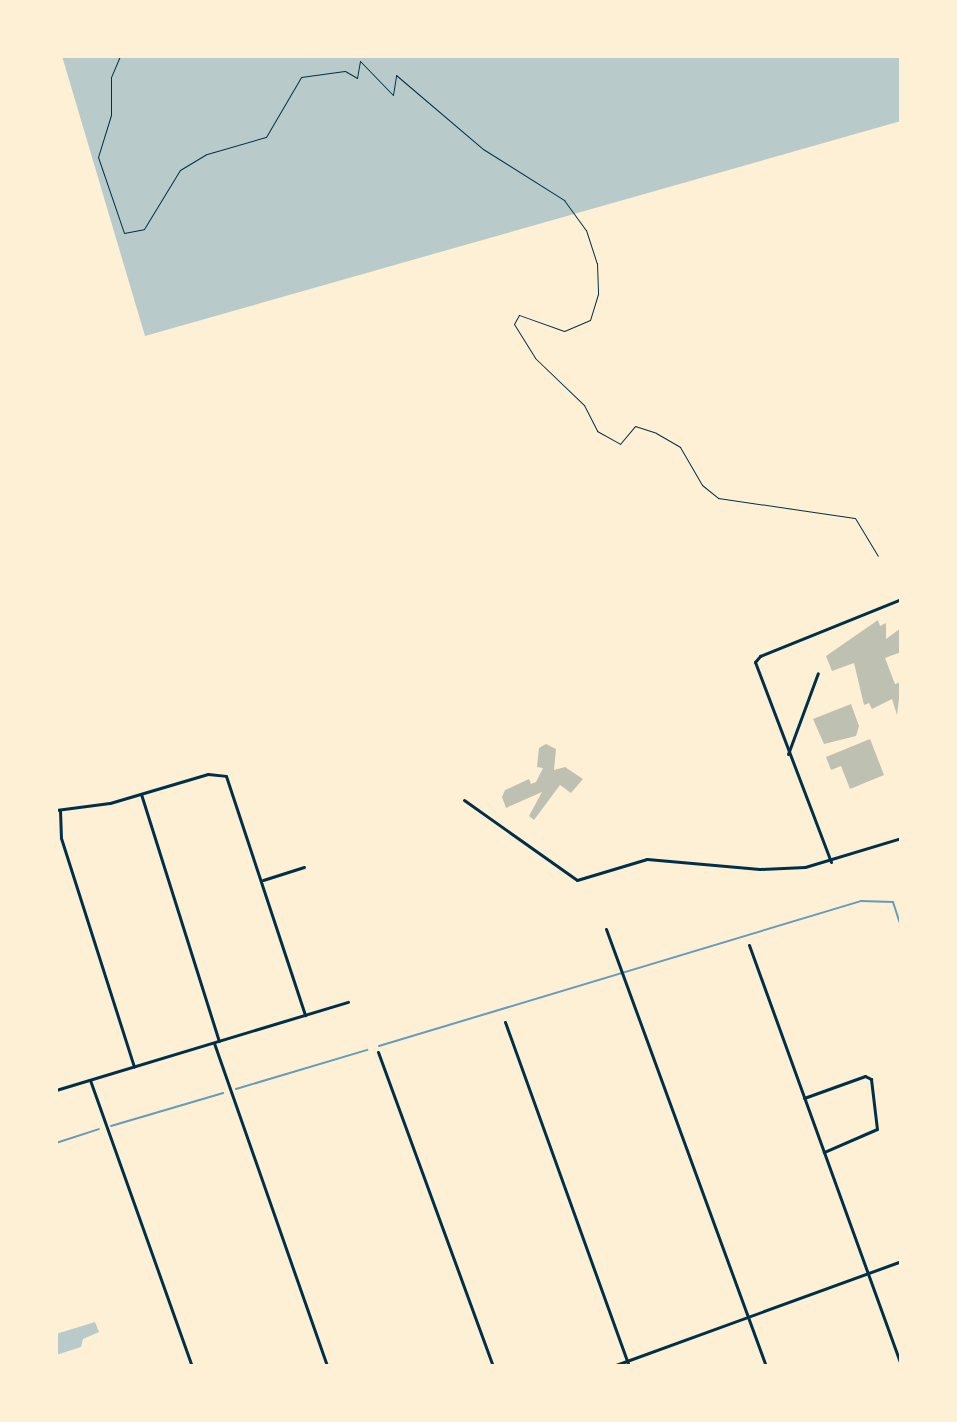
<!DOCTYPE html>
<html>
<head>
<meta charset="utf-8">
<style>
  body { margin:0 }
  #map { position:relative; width:957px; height:1422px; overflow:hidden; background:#fdf0d5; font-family:Roboto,sans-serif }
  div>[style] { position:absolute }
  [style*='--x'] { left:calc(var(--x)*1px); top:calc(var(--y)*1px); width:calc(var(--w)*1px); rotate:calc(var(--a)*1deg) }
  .green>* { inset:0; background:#b9caca }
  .stream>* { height:2px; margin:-1px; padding:0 1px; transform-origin:1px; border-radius:1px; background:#669bbc }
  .building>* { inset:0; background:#bec0b2 }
  .path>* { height:1px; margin:-0.5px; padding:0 0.5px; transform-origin:0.5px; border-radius:0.5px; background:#003049 }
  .minor>* { height:3px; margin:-1.5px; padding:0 1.5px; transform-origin:1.5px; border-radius:1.5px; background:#003049 }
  span { translate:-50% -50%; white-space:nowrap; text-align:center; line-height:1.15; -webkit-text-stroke:7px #fdf0d5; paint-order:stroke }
  .frame { position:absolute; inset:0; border:58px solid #fdf0d5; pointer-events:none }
</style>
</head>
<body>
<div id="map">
  <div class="green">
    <div style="clip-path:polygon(62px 56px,901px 56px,901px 121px,145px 336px)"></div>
    <div style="clip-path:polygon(95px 1322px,99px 1332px,83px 1339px,81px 1347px,56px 1355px,56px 1334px)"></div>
  </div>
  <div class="stream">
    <div style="--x:379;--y:1046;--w:503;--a:-16.74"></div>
    <div style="--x:861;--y:901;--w:32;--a:2"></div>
    <div style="--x:893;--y:902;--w:25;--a:72"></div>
    <div style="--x:236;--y:1089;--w:137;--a:-16.6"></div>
    <div style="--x:111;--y:1126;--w:117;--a:-16.4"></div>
    <div style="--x:56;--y:1143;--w:45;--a:-18"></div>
  </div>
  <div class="building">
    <div style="clip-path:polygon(878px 620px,880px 626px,886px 623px,886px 639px,901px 628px,901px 652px,885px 658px,895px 684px,901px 682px,897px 715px,892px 699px,872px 709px,869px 703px,864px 705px,854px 663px,832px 671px,826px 656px)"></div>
    <div style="clip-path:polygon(851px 704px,859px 726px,856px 736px,824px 744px,813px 719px)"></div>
    <div style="clip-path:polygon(870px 739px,884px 775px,850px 789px,841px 766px,831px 770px,826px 757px)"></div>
    <div style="clip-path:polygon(546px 744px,556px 749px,554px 770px,565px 767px,583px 779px,571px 793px,560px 785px,534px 820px,529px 816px,542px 792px,506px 808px,502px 797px,505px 790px,529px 779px,531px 784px,536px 782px,543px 768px,537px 767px,539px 748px)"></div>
  </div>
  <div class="path">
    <div style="--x:120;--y:56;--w:23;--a:113"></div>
    <div style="--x:111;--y:77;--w:38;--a:90"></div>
    <div style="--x:111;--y:115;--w:44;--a:107.2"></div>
    <div style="--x:98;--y:157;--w:80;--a:71.1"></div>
    <div style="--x:124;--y:233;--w:20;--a:-11"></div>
    <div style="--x:144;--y:229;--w:69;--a:-58.6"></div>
    <div style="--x:180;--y:170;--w:31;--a:-31"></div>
    <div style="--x:207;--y:154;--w:61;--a:-16.1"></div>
    <div style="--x:266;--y:137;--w:69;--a:-59.7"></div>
    <div style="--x:301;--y:77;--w:44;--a:-7.8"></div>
    <div style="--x:345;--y:71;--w:14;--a:30"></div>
    <div style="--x:357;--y:78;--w:17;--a:-80"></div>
    <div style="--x:360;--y:61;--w:47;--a:45.9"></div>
    <div style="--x:393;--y:95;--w:20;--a:-81"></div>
    <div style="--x:396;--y:75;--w:114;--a:40.4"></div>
    <div style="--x:483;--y:149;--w:96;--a:32.2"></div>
    <div style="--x:564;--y:200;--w:37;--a:54"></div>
    <div style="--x:586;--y:230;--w:35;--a:72"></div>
    <div style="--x:597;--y:263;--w:31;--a:88"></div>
    <div style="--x:598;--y:294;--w:27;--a:107"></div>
    <div style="--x:590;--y:320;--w:28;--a:157"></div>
    <div style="--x:564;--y:331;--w:48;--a:-160.4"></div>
    <div style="--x:519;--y:315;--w:10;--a:119"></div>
    <div style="--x:514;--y:324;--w:40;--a:58"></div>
    <div style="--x:535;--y:358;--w:68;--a:43.8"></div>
    <div style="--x:584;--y:405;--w:29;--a:63"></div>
    <div style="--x:597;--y:431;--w:26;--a:29"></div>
    <div style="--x:620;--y:444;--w:23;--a:-50"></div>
    <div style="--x:635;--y:426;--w:22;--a:18"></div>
    <div style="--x:656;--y:433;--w:28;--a:30"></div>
    <div style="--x:680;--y:447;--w:44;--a:59.9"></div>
    <div style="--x:702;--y:485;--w:21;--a:39"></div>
    <div style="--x:718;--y:498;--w:138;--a:8.3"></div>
    <div style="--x:855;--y:518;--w:44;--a:58.8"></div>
  </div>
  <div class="minor">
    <div style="--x:788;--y:754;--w:86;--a:-69.7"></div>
    <div style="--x:141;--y:794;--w:259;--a:72.5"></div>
    <div style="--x:464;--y:800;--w:138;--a:35.3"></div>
    <div style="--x:577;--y:880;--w:73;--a:-16.7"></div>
    <div style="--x:647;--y:859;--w:113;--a:5.1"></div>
    <div style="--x:760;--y:869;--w:45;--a:-2.5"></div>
    <div style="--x:805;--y:867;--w:100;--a:-16.8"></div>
    <div style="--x:56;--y:810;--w:54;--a:-7.4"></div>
    <div style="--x:110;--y:803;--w:102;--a:-16.5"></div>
    <div style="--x:208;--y:774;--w:18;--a:6"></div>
    <div style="--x:226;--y:776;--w:252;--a:71.7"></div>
    <div style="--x:60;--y:810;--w:28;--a:88"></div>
    <div style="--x:61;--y:838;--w:240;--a:72.3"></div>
    <div style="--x:831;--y:862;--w:214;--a:-110.8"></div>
    <div style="--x:755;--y:662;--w:8;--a:-50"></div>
    <div style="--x:760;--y:656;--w:152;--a:-22"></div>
    <div style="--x:263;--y:880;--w:43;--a:-17.6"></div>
    <div style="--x:606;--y:929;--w:465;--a:69.9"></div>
    <div style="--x:749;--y:945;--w:448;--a:70.1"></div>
    <div style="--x:505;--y:1022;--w:366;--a:70.2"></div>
    <div style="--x:214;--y:1043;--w:342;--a:70.7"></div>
    <div style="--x:378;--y:1052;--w:334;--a:69.9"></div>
    <div style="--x:90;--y:1080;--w:304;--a:70.4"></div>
    <div style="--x:56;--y:1090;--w:305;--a:-16.8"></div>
    <div style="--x:804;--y:1098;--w:65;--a:-19.8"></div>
    <div style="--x:865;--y:1076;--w:7;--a:27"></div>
    <div style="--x:871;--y:1079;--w:50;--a:83.2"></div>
    <div style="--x:877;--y:1129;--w:58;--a:156.5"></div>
    <div style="--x:613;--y:1366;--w:307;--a:-20"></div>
  </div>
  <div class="frame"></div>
</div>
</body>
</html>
